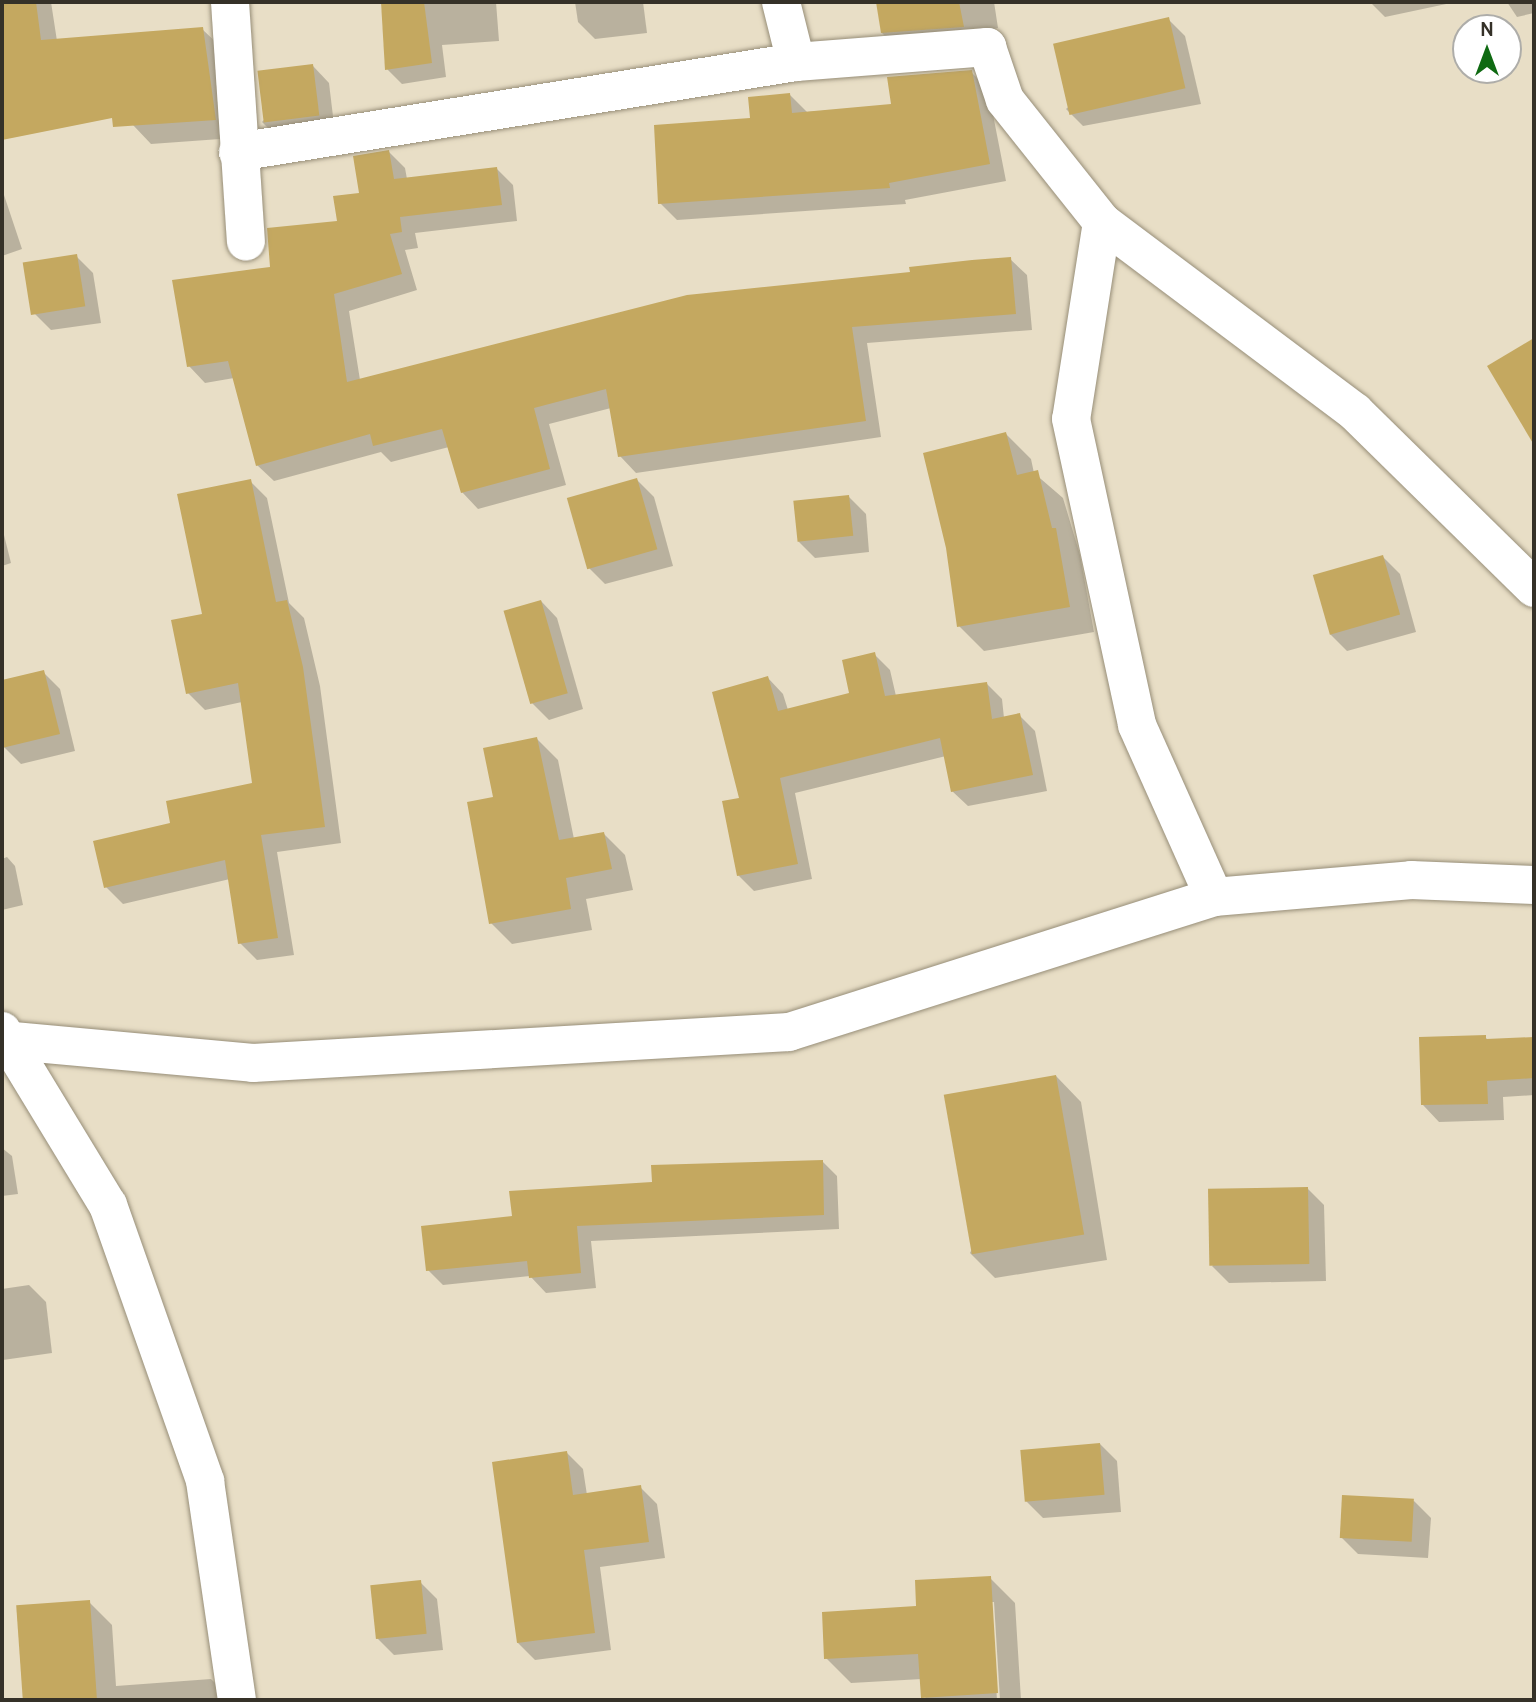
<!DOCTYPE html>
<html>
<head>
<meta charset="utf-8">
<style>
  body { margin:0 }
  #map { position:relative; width:1536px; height:1702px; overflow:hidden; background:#e8dec6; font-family:Cabin,sans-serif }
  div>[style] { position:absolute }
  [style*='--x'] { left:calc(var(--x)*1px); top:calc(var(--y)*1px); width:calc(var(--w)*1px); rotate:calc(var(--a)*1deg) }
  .shadow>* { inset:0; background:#0003 }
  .building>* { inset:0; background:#c4a860; transform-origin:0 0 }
  .roads { filter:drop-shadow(0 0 2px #978e78) drop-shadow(0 0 2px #978e78) }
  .minor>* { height:38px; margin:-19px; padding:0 19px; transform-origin:19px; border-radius:19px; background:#fff }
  span { translate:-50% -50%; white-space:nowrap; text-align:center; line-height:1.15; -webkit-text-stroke:5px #fff; paint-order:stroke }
  .frame { position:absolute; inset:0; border:4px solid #353128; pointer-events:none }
  .north { position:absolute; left:1452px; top:14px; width:70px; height:70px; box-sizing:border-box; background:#fff; border:2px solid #aeada9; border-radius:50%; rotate:0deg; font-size:19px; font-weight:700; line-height:28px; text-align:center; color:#353128 }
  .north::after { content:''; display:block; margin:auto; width:24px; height:32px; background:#0f6a12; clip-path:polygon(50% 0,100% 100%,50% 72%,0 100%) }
</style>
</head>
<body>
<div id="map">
  <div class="shadow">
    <div style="clip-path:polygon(2px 2px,51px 2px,57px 41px,202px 29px,221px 47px,234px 138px,151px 144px,133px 125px,124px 93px,2px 117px)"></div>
    <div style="clip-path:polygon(383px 2px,496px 2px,499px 41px,442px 45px,446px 77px,402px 84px,387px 69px)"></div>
    <div style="clip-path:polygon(575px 2px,643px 2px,647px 33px,595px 39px,578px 22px)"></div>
    <div style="clip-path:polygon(878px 2px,994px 2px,998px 28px,899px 50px,882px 33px)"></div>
    <div style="clip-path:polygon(1370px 2px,1451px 2px,1451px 3px,1385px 17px)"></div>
    <div style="clip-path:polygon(1507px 2px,1534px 2px,1534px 13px,1517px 17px)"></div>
    <div style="clip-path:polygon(1168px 19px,1185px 36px,1201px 104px,1083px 126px,1066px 109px)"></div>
    <div style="clip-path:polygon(313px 66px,329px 83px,335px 133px,279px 139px,262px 122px)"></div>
    <div style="clip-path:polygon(971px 72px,988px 89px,1006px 181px,905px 200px,906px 204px,677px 220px,660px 203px,751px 119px,790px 95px,807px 112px,892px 106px)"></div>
    <div style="clip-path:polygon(389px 152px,405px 168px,407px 179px,497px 169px,513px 185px,517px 221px,415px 233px,418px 248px,405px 250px,417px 290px,349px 311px,360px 380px,1010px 259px,1027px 275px,1032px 330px,867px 343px,881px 437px,636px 473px,620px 456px,611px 408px,549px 424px,566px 485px,478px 509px,462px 492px,449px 447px,391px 462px,381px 452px,274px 481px,257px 465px,234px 378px,205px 383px,189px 366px,272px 268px,339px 222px)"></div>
    <div style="clip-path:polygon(2px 189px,22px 249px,2px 256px)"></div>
    <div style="clip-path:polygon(76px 256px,93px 273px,101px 323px,51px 330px,34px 313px)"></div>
    <div style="clip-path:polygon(1006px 434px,1031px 459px,1034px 473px,1063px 498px,1080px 555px,1094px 632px,984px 651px,959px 626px,948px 547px)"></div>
    <div style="clip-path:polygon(637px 480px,654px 497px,673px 566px,605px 584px,588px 567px)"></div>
    <div style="clip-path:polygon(250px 481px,267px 498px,289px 603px,304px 618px,320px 686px,341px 843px,277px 852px,294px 955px,257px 960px,240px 943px,230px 879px,123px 904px,106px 887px,172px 824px,254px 784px,242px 702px,205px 710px,188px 693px,204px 615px)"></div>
    <div style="clip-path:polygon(849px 497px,866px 514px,869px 552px,815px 558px,798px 541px)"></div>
    <div style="clip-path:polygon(2px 527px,11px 563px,2px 566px)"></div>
    <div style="clip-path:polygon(1383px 557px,1400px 574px,1416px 632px,1347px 651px,1330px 634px)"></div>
    <div style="clip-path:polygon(541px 601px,557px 618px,583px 709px,549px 720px,532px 703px)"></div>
    <div style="clip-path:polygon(874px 654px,890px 670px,896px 696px,986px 683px,1002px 699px,1004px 718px,1019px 715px,1035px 731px,1047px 791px,968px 806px,952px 791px,946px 756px,795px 793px,812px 879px,754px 891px,738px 875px,741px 799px,768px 678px,783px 694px,788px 710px,852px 695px)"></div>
    <div style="clip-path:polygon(43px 672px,60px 689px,75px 751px,21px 764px,4px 747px,2px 682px)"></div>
    <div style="clip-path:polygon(536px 738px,558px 760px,574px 839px,604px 834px,625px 855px,633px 890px,586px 899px,592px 930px,512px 944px,491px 923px,495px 799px)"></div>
    <div style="clip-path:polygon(7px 857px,15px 866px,23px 905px,2px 910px,2px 859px)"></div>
    <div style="clip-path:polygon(1485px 1037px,1489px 1041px,1534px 1039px,1534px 1095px,1503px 1097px,1504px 1120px,1439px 1122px,1423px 1105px)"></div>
    <div style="clip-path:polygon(1056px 1076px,1081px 1102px,1107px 1260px,995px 1278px,970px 1253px)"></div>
    <div style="clip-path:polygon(2px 1148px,12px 1156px,18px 1194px,2px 1196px)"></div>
    <div style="clip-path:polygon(822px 1161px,837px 1176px,839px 1229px,591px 1241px,596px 1288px,546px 1293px,530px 1276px,443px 1285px,428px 1270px,514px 1218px)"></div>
    <div style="clip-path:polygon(1307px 1188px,1324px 1205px,1326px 1281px,1229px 1283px,1212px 1266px)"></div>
    <div style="clip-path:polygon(29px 1285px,46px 1302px,52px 1353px,3px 1360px,2px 1289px)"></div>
    <div style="clip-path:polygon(1100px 1444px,1117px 1461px,1121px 1512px,1043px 1518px,1026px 1501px)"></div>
    <div style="clip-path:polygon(566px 1452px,583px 1469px,587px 1495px,640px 1487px,657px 1504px,665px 1558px,600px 1567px,611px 1650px,535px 1660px,518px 1643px)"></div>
    <div style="clip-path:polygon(1414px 1501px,1431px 1518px,1428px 1558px,1358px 1554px,1341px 1537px)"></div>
    <div style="clip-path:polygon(990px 1578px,1015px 1603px,1021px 1700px,1000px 1700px,994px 1602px,991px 1602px,997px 1700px,926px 1700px,922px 1679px,851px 1683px,826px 1658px,918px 1608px)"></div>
    <div style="clip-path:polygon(420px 1582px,437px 1599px,443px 1650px,394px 1655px,377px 1638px)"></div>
    <div style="clip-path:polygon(89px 1602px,112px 1625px,116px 1686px,211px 1679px,232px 1700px,25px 1700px,18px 1608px)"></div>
  </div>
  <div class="building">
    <div style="clip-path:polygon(2px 2px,36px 2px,41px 40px,203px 27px,216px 120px,113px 127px,112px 118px,2px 140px)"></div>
    <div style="clip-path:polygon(381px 2px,424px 2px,432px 63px,385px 70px)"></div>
    <div style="clip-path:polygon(876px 2px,959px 2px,964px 27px,881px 33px)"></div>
    <div style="left:1169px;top:17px;width:73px;height:119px;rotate:77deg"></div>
    <div style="left:313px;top:64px;width:52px;height:56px;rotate:83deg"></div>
    <div style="clip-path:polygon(972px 70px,990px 164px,889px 183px,890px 188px,658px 204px,654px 125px,750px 118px,748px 97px,790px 93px,792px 113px,891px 104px,887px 77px)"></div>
    <div style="clip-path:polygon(389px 150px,394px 179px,497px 167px,502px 205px,400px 217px,402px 232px,390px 234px,402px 274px,334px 294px,347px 382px,687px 295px,910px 272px,909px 267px,972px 260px,1011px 257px,1016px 314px,852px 327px,866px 421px,618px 457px,606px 389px,534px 408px,550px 469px,461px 493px,442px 429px,373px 446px,370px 434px,256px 466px,228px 361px,187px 367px,172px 280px,270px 267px,267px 228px,337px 221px,333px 196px,359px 193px,353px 156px)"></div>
    <div style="left:77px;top:254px;width:53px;height:55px;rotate:81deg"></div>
    <div style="clip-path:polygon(1534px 338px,1534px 445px,1487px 366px)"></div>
    <div style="clip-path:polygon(1006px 432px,1017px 475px,1038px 470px,1052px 528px,1056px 528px,1070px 607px,957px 627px,946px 548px,923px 453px)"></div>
    <div style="left:637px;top:478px;width:74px;height:73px;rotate:74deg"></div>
    <div style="clip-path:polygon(251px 479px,276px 602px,287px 600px,303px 667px,325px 827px,261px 835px,278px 938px,238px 944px,225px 860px,104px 888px,93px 841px,170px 823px,166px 801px,252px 783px,238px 683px,186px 694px,171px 620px,202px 614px,177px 494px)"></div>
    <div style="left:849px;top:495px;width:41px;height:56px;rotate:84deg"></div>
    <div style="left:1383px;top:555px;width:62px;height:73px;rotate:74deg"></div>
    <div style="left:541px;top:600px;width:97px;height:39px;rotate:74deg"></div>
    <div style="clip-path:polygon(875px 652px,885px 696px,987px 682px,992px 719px,1020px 713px,1033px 775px,951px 792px,940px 738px,780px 778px,798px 864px,737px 876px,722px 801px,739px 798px,712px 692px,768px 676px,778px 711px,849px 693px,842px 660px)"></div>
    <div style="clip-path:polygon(44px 670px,60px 734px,2px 748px,2px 680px)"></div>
    <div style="clip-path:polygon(537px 737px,559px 840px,604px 832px,612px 869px,566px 878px,571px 909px,489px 924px,467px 802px,493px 797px,483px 748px)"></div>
    <div style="clip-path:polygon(1486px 1035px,1486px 1039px,1534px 1037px,1534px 1078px,1487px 1081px,1488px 1104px,1421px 1105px,1419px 1037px)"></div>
    <div style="left:1056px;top:1075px;width:162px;height:114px;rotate:80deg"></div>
    <div style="clip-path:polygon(823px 1160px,824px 1215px,577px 1226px,581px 1273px,529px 1278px,527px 1261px,426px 1271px,421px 1226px,512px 1216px,509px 1191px,652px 1182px,651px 1165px)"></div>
    <div style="left:1308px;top:1187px;width:77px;height:100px;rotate:89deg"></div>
    <div style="left:1100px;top:1443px;width:52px;height:80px;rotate:85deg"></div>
    <div style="clip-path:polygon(567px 1451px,573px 1495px,641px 1485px,649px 1542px,584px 1550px,595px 1633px,517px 1643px,492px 1462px)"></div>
    <div style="left:1342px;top:1495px;width:72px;height:43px;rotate:3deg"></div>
    <div style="clip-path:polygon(991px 1576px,998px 1693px,921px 1698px,918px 1654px,824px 1659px,822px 1612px,916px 1606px,915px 1580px)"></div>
    <div style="left:421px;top:1580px;width:54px;height:51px;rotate:84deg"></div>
    <div style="left:90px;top:1600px;width:100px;height:74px;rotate:86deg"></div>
  </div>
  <div class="roads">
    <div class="minor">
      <div style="--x:230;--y:2;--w:240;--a:86.2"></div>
      <div style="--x:781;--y:2;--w:62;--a:76"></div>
      <div style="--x:796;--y:62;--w:192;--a:-4.5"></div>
      <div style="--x:987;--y:47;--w:56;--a:71.2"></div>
      <div style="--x:1005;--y:100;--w:156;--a:51.5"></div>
      <div style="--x:1102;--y:222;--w:199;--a:98.9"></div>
      <div style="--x:1071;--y:419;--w:313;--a:77.8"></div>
      <div style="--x:1137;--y:725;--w:188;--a:65.9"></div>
      <div style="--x:238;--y:152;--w:565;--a:-9.16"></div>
      <div style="--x:1102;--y:222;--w:316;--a:36.9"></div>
      <div style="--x:1355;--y:412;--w:251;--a:44.5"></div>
      <div style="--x:2;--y:1031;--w:204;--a:58.7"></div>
      <div style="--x:108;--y:1205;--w:293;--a:70.6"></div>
      <div style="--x:205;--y:1481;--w:221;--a:81.7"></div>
      <div style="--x:2;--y:1040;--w:252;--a:5.2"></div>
      <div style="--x:253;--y:1063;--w:537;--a:-3.31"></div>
      <div style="--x:789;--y:1032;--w:446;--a:-17.6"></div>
      <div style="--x:1214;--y:897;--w:198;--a:-4.9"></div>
      <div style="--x:1411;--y:880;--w:123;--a:2.3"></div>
    </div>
  </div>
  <div class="frame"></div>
  <div class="north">N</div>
</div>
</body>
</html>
